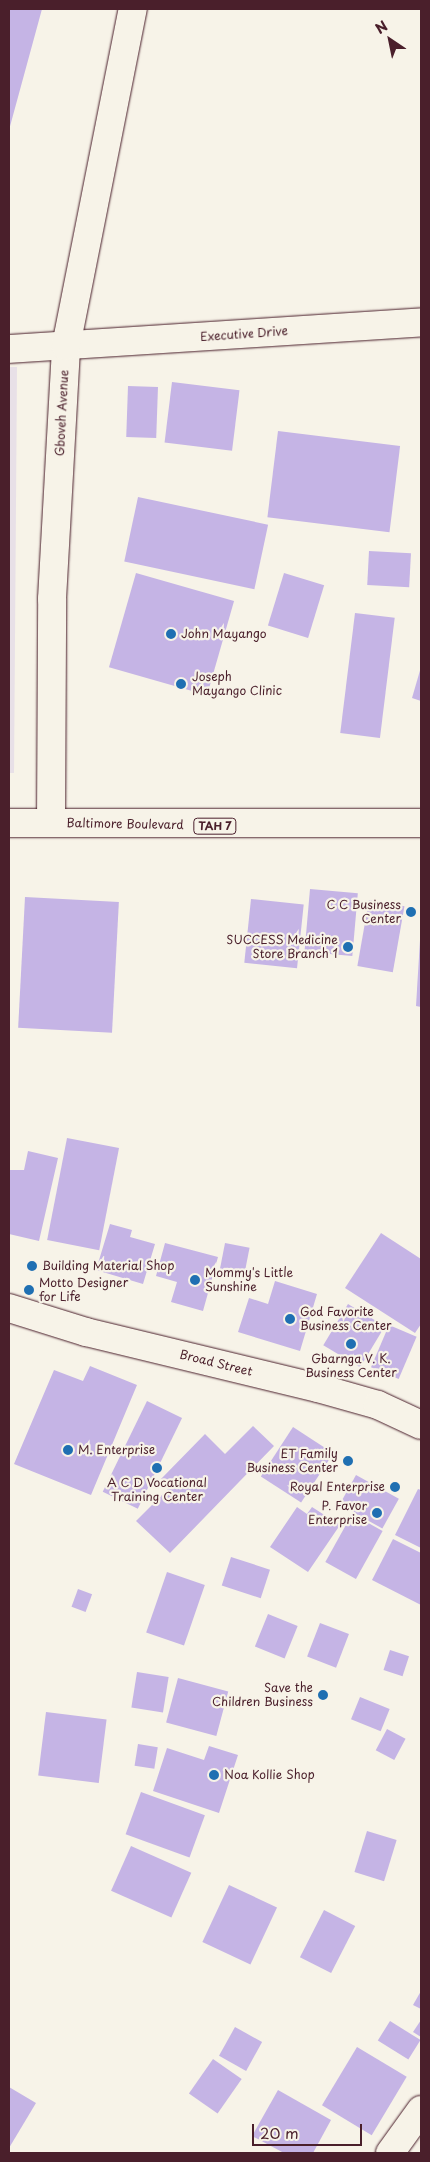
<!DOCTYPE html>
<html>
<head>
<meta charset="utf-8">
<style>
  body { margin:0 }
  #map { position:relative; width:430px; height:2162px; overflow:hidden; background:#f7f3e8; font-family:"Playpen Sans",sans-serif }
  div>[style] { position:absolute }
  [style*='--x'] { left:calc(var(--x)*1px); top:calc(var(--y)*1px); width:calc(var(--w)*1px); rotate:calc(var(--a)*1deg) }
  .built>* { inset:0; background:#e8e0e7 }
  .building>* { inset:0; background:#c5b4e5; transform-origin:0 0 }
  .roads { filter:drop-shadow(0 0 1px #4a1f2b) drop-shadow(0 0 1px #4a1f2b) }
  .minor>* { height:28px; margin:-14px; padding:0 14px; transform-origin:14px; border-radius:14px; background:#f7f3e8 }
  .major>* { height:28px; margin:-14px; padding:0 14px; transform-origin:14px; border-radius:14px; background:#f7f3e8 }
  .highway>* { height:28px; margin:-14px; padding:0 14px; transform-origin:14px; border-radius:14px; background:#f7f3e8 }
  .dots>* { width:14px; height:14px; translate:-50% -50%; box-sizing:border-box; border:2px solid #f7f3e8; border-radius:50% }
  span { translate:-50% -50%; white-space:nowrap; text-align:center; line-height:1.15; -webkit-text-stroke:4.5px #f7f3e8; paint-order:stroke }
  .shield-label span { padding:1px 4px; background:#f7f3e8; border:1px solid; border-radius:4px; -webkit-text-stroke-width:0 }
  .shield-label { font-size:11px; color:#4a1f2b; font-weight:700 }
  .street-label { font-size:12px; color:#4a1f2b }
  .poi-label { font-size:12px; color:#4a1f2b }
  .left { translate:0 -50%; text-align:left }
  .right { translate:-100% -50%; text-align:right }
  .frame { position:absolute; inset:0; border:10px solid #4a1f2b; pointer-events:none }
  .north { position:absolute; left:365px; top:15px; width:50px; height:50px; -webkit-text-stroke:4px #f7f3e8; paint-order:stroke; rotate:326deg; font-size:14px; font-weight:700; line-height:20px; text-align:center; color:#4a1f2b }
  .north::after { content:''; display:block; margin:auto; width:18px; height:22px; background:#4a1f2b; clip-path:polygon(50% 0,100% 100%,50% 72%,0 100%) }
  .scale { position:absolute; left:252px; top:2124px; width:110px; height:22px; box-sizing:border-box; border:2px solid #4a1f2b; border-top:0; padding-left:6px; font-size:15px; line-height:18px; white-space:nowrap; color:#4a1f2b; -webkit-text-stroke:4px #f7f3e8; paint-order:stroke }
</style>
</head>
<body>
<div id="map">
  <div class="built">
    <div style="clip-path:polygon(9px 367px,17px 367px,14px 773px,9px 773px)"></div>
  </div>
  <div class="building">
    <div style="clip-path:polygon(9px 9px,42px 9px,9px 130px)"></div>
    <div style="left:172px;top:382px;width:68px;height:61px;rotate:7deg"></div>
    <div style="left:128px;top:386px;width:30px;height:51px;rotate:2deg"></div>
    <div style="left:278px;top:431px;width:123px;height:87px;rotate:7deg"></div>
    <div style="left:138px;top:497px;width:133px;height:66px;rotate:12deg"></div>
    <div style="left:369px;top:551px;width:42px;height:34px;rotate:3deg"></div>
    <div style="left:136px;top:573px;width:102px;height:98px;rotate:16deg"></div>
    <div style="left:284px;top:573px;width:42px;height:55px;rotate:17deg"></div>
    <div style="left:355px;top:613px;width:40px;height:121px;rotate:7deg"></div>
    <div style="clip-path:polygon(421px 667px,421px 701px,412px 698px)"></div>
    <div style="left:310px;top:889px;width:48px;height:63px;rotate:5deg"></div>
    <div style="left:25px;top:897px;width:94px;height:131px;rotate:3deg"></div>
    <div style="left:251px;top:899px;width:53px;height:64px;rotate:6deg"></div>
    <div style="left:369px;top:900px;width:36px;height:67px;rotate:10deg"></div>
    <div style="clip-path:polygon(420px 940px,421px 940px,421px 1007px,416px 1006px)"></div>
    <div style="left:67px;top:1138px;width:53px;height:104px;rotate:11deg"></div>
    <div style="clip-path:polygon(28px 1151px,58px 1158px,39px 1241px,9px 1234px,9px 1170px,24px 1170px)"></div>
    <div style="clip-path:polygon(110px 1224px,132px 1230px,130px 1237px,155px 1244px,143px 1284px,96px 1270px)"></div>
    <div style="clip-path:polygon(381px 1233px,421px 1259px,421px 1324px,415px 1333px,345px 1288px)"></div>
    <div style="clip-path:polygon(165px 1243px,218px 1257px,203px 1311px,171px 1302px,177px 1282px,156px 1276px)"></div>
    <div style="left:225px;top:1243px;width:25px;height:31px;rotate:11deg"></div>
    <div style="clip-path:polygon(275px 1281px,317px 1294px,300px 1351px,238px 1332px,249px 1298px,268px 1304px)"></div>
    <div style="left:348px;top:1304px;width:43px;height:48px;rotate:31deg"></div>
    <div style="left:389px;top:1325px;width:30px;height:46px;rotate:23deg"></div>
    <div style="clip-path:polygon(90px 1366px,137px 1385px,91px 1495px,14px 1464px,54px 1370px,83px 1381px)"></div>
    <div style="left:147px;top:1401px;width:39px;height:101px;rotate:26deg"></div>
    <div style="clip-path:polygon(253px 1426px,274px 1446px,170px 1553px,136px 1521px,170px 1487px,161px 1479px,205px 1434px,225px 1454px)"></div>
    <div style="left:293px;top:1427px;width:48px;height:59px;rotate:33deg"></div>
    <div style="left:356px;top:1475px;width:49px;height:34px;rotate:29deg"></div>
    <div style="clip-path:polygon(418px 1489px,421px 1490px,421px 1548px,395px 1535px)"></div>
    <div style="clip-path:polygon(297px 1507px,307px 1514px,312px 1507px,340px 1525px,308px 1572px,270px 1547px)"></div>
    <div style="left:352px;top:1514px;width:35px;height:55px;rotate:29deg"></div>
    <div style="clip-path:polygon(393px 1539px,421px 1553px,421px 1605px,372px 1580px)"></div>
    <div style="left:231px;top:1557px;width:41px;height:30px;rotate:18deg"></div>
    <div style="left:167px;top:1572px;width:40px;height:64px;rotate:19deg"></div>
    <div style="left:78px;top:1589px;width:15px;height:19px;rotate:20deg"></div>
    <div style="left:268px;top:1614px;width:32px;height:35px;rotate:22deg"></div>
    <div style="left:320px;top:1623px;width:31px;height:36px;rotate:21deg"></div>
    <div style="left:390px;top:1650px;width:20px;height:21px;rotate:18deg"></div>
    <div style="left:137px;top:1672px;width:32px;height:36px;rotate:9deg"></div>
    <div style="left:178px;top:1678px;width:52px;height:46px;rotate:15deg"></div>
    <div style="left:360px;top:1697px;width:32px;height:24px;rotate:22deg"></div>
    <div style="left:46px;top:1712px;width:61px;height:64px;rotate:7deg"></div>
    <div style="left:387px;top:1729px;width:21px;height:24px;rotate:28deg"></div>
    <div style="left:138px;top:1744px;width:20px;height:22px;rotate:9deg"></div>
    <div style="clip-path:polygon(209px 1746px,238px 1755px,219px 1813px,153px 1791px,167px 1748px,204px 1760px)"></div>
    <div style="left:141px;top:1792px;width:68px;height:45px;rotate:20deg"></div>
    <div style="left:367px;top:1831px;width:31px;height:43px;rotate:17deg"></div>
    <div style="left:131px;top:1846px;width:66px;height:49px;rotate:24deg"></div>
    <div style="left:229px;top:1885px;width:53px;height:63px;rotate:25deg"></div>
    <div style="left:324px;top:1910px;width:35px;height:53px;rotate:27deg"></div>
    <div style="clip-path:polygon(421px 1991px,421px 2009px,413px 2005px)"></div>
    <div style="clip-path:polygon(421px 2020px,421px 2037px,413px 2032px)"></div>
    <div style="left:390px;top:2021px;width:36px;height:23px;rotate:32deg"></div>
    <div style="left:235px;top:2027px;width:31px;height:33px;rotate:29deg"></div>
    <div style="left:357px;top:2047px;width:58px;height:68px;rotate:31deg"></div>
    <div style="left:213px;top:2059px;width:35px;height:42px;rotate:35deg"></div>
    <div style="clip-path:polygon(9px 2087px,36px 2103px,9px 2148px)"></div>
    <div style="clip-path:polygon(278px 2090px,331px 2120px,313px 2153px,284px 2153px,252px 2136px)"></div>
  </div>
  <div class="roads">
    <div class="minor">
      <div style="--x:9;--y:349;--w:413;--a:-3.7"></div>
      <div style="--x:51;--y:823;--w:224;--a:-89.7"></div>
      <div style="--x:52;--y:599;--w:253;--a:-86.8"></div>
      <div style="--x:9;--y:1308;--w:81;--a:17.3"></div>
      <div style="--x:86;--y:1332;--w:239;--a:13.6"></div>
      <div style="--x:318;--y:1388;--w:62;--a:15.8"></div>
      <div style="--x:378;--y:1405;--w:47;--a:24.9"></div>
      <div style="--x:390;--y:2153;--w:53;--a:-54.2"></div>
    </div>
    <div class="major">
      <div style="--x:66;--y:346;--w:344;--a:-78.8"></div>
    </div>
    <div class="highway">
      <div style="--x:9;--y:823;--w:412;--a:0"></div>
    </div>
  </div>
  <div class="dots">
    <div style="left:171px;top:634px;background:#1f6fb2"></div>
    <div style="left:181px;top:684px;background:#1f6fb2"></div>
    <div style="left:411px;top:912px;background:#1f6fb2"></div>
    <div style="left:348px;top:947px;background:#1f6fb2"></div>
    <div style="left:32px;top:1266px;background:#1f6fb2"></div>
    <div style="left:195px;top:1280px;background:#1f6fb2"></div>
    <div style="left:29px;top:1290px;background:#1f6fb2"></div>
    <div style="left:290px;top:1319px;background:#1f6fb2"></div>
    <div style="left:351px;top:1344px;background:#1f6fb2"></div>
    <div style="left:68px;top:1450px;background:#1f6fb2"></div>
    <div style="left:348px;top:1461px;background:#1f6fb2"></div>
    <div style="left:157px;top:1468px;background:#1f6fb2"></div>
    <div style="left:395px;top:1487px;background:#1f6fb2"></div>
    <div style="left:377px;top:1513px;background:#1f6fb2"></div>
    <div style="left:323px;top:1695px;background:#1f6fb2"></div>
    <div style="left:214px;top:1775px;background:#1f6fb2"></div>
  </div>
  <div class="shield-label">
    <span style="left:215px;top:826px">TAH 7</span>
  </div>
  <div class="street-label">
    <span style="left:244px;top:334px;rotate:-4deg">Executive Drive</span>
    <span style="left:62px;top:413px;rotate:-87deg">Gboveh Avenue</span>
    <span style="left:125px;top:824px;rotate:1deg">Baltimore Boulevard</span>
    <span style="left:216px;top:1363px;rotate:14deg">Broad Street</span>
  </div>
  <div class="poi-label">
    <span class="left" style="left:181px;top:634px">John Mayango</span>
    <span class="left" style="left:192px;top:684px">Joseph<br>Mayango Clinic</span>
    <span class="right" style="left:401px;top:912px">C C Business<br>Center</span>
    <span class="right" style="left:338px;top:947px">SUCCESS Medicine<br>Store Branch 1</span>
    <span class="left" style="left:42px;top:1266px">Building Material Shop</span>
    <span class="left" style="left:205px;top:1280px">Mommy's Little<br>Sunshine</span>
    <span class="left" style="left:39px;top:1290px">Motto Designer<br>for Life</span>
    <span class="left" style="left:300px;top:1319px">God Favorite<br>Business Center</span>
    <span style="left:351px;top:1366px">Gbarnga V. K.<br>Business Center</span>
    <span class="left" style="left:78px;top:1450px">M. Enterprise</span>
    <span class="right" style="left:338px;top:1461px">ET Family<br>Business Center</span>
    <span style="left:157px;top:1490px">A C D Vocational<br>Training Center</span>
    <span class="right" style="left:385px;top:1487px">Royal Enterprise</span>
    <span class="right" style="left:367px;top:1513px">P. Favor<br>Enterprise</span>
    <span class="right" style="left:313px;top:1695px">Save the<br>Children Business</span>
    <span class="left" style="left:224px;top:1775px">Noa Kollie Shop</span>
  </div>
  <div class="frame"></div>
  <div class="north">N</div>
  <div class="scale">20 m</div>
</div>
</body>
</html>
